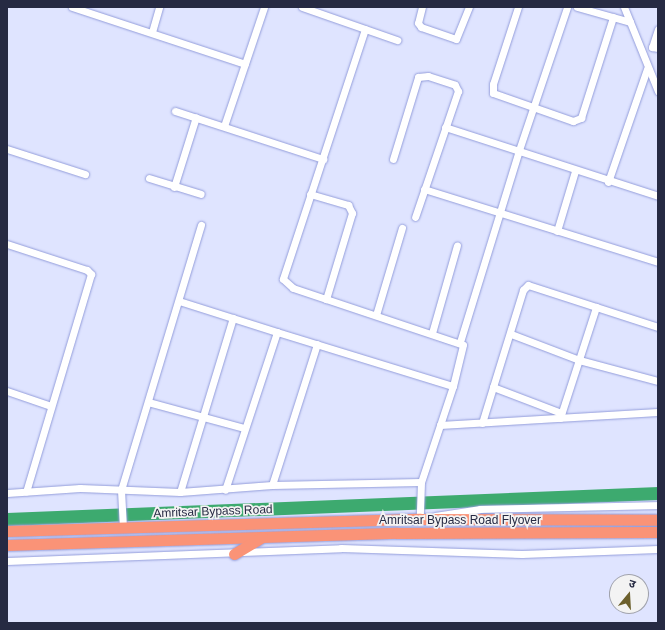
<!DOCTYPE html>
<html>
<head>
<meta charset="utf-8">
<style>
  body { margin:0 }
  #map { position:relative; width:665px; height:630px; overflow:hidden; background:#dfe4ff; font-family:Helvetica,"Noto Sans Devanagari",sans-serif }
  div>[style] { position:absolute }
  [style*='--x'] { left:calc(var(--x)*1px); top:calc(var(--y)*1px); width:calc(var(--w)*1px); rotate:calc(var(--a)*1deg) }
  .river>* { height:13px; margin:-6.5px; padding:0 6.5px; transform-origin:6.5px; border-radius:6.5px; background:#3daa6f }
  .roads { filter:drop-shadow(0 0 1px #939ddb) drop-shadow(0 0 1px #939ddb) }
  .minor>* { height:7px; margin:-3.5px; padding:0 3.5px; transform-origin:3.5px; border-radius:3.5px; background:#fff }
  .highway>* { height:11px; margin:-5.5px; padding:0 5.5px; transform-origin:5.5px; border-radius:5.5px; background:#fa9377 }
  span { translate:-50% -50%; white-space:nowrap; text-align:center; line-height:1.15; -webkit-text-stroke:3.5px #f3f3f3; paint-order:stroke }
  .street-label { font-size:12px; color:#262a43 }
  .frame { position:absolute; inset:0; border:8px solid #262a43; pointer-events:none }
  .north { position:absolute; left:609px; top:574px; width:40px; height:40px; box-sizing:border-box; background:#f3f3f3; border:1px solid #a1a3ad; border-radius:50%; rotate:18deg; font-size:11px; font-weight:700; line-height:16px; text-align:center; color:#262a43 }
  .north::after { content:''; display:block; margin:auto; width:14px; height:18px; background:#6c602d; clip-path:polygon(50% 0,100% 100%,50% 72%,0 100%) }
</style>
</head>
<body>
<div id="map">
  <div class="river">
    <div style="--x:7;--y:519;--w:652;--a:-2.29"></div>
  </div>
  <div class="roads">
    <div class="minor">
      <div style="--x:72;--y:7;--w:182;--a:18.2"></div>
      <div style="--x:302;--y:7;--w:101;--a:19.2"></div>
      <div style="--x:422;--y:7;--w:16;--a:104"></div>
      <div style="--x:418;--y:23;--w:5;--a:53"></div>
      <div style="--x:421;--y:27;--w:37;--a:19"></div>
      <div style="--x:456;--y:39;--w:35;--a:-68"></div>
      <div style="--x:518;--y:7;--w:81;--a:108"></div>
      <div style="--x:493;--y:84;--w:9;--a:90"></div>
      <div style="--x:493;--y:93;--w:85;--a:19.3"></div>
      <div style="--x:573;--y:121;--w:9;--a:-21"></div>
      <div style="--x:581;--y:118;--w:106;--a:-72.4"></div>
      <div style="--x:577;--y:7;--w:55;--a:15.8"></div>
      <div style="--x:624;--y:7;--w:91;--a:68"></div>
      <div style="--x:365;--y:29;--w:263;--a:108.2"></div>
      <div style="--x:283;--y:279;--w:13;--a:42"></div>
      <div style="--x:293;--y:288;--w:179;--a:18.5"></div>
      <div style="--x:463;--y:345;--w:42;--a:103.7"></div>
      <div style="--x:453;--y:386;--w:101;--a:108.4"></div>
      <div style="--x:421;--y:482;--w:37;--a:92"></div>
      <div style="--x:420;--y:519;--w:3;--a:0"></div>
      <div style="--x:658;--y:29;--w:19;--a:108"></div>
      <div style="--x:652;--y:47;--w:6;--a:9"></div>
      <div style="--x:152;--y:32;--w:26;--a:-74"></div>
      <div style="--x:175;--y:111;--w:156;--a:18"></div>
      <div style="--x:224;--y:126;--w:126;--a:-71.4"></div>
      <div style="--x:445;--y:127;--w:224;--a:17.9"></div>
      <div style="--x:7;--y:149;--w:82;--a:17.8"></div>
      <div style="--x:393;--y:159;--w:86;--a:-73"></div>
      <div style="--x:418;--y:77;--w:10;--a:-6"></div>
      <div style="--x:428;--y:76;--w:28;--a:18"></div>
      <div style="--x:455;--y:85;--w:7;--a:63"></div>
      <div style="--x:458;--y:91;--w:133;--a:108.8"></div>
      <div style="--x:149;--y:178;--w:54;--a:17.1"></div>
      <div style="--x:608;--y:182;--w:120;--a:-71"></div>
      <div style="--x:174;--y:187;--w:73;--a:-72.6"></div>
      <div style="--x:424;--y:189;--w:245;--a:17.3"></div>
      <div style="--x:310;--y:194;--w:40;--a:16"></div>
      <div style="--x:348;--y:205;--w:9;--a:63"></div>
      <div style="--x:352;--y:213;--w:90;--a:106.8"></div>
      <div style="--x:557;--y:231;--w:63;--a:-73.3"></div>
      <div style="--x:7;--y:244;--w:84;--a:18"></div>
      <div style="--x:87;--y:270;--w:6;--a:45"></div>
      <div style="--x:91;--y:274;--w:227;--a:106.6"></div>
      <div style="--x:179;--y:301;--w:103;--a:17.6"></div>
      <div style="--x:277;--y:332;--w:166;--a:108.2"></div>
      <div style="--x:376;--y:315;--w:91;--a:-73.4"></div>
      <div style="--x:277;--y:332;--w:184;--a:17.1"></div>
      <div style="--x:432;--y:333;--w:91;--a:-74.1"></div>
      <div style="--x:511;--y:334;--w:73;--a:20.9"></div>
      <div style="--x:579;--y:360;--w:82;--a:14.9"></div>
      <div style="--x:460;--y:342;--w:198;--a:-72.9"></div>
      <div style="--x:518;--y:153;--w:154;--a:-71.4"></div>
      <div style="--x:493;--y:387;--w:102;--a:-72.8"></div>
      <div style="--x:523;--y:290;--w:7;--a:-45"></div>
      <div style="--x:528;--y:285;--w:137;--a:17.9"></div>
      <div style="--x:7;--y:391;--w:46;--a:18.8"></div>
      <div style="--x:148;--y:402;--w:99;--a:15.2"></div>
      <div style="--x:560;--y:418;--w:117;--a:-72"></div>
      <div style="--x:482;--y:423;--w:38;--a:-73"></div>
      <div style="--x:493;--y:387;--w:73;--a:20.9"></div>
      <div style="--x:440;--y:425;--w:218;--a:-3.4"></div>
      <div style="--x:272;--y:485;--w:148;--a:-72.3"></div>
      <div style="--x:180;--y:492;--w:182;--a:-73.1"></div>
      <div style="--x:7;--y:493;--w:73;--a:-3.9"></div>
      <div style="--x:80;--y:488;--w:100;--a:2.3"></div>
      <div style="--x:180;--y:492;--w:92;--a:-4.4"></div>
      <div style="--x:272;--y:485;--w:149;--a:-1.2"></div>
      <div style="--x:435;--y:516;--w:46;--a:-8.8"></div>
      <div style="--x:480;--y:509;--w:178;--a:-1.3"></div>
      <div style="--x:123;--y:528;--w:38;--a:-93"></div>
      <div style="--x:121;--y:490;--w:277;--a:-73.2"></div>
      <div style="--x:7;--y:561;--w:334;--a:-2.2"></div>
      <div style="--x:341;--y:548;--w:181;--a:1.9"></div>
      <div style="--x:522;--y:554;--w:136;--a:-2.1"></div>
    </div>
    <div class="highway">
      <div style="--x:7;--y:531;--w:413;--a:-1.7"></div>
      <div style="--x:420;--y:519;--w:238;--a:0.2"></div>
      <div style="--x:7;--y:545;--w:390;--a:-1.8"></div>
      <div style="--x:397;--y:533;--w:261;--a:-0.2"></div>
      <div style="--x:234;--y:554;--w:33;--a:-31"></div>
    </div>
  </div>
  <div class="street-label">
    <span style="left:213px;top:512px;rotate:-2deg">Amritsar Bypass Road</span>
    <span style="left:460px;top:521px">Amritsar Bypass Road Flyover</span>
  </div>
  <div class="frame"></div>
  <div class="north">उ</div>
</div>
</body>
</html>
